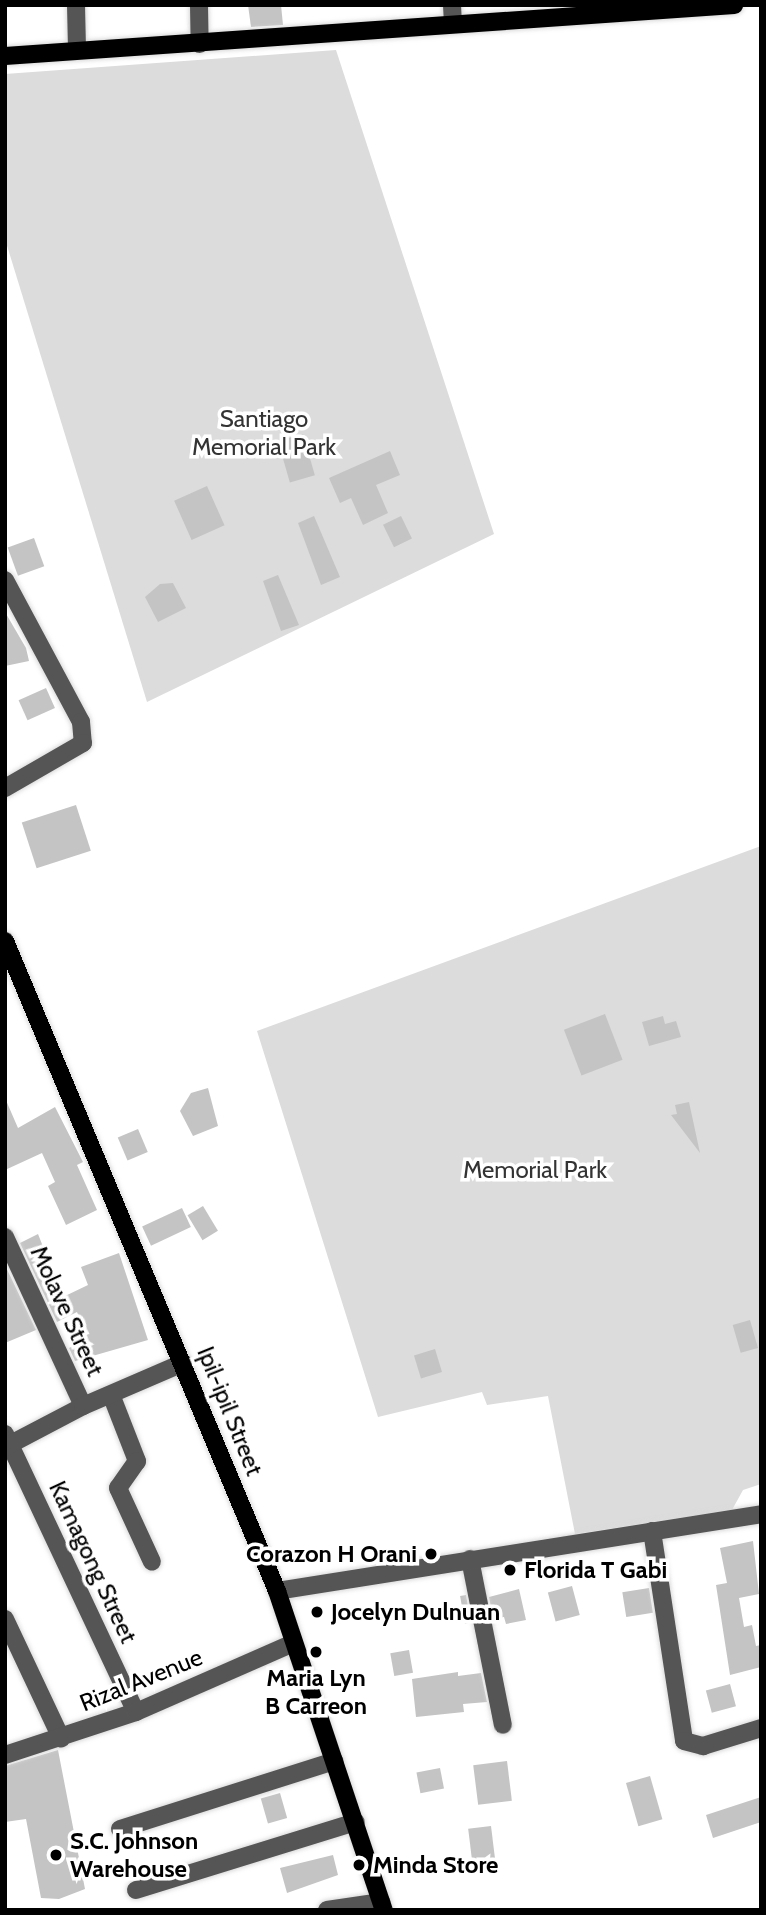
<!DOCTYPE html>
<html>
<head>
<meta charset="utf-8">
<style>
  body { margin:0 }
  #map { position:relative; width:766px; height:1915px; overflow:hidden; background:#fff; font-family:Cabin,sans-serif }
  div>[style] { position:absolute }
  [style*='--x'] { left:calc(var(--x)*1px); top:calc(var(--y)*1px); width:calc(var(--w)*1px); rotate:calc(var(--a)*1deg) }
  .green>* { inset:0; background:#dcdcdc }
  .building>* { inset:0; background:#c4c4c4; transform-origin:0 0 }
  .roads { filter:drop-shadow(0 0 2px #dbdbdb) drop-shadow(0 0 2px #dbdbdb) }
  .minor>* { height:18px; margin:-9px; padding:0 9px; transform-origin:9px; border-radius:9px; background:#555 }
  .major>* { height:18px; margin:-9px; padding:0 9px; transform-origin:9px; border-radius:9px; background:#000 }
  .dots>* { width:19px; height:19px; translate:-50% -50%; box-sizing:border-box; border:4px solid #fff; border-radius:50% }
  span { translate:-50% -50%; white-space:nowrap; text-align:center; line-height:1.15; -webkit-text-stroke:7px #fff; paint-order:stroke }
  .park-label { font-size:24px; color:#333 }
  .street-label { font-size:24px; color:#000 }
  .poi-label { font-size:24px; color:#000; font-weight:700 }
  .right { translate:-100% -50%; text-align:right }
  .left { translate:0 -50%; text-align:left }
  .frame { position:absolute; inset:0; border:7px solid #000; pointer-events:none }
</style>
</head>
<body>
<div id="map">
  <div class="green">
    <div style="clip-path:polygon(336px 50px,494px 534px,147px 702px,5px 239px,5px 74px)"></div>
    <div style="clip-path:polygon(761px 846px,761px 1484px,743px 1490px,732px 1510px,575px 1534px,548px 1396px,487px 1405px,482px 1392px,378px 1417px,257px 1031px)"></div>
  </div>
  <div class="building">
    <div style="clip-path:polygon(248px 5px,281px 5px,283px 25px,251px 27px)"></div>
    <div style="left:303px;top:434px;width:43px;height:26px;rotate:74deg"></div>
    <div style="clip-path:polygon(390px 451px,400px 475px,376px 485px,388px 513px,363px 525px,351px 498px,340px 503px,329px 478px)"></div>
    <div style="left:207px;top:486px;width:43px;height:36px;rotate:66deg"></div>
    <div style="clip-path:polygon(314px 516px,340px 577px,321px 585px,298px 523px)"></div>
    <div style="left:401px;top:516px;width:25px;height:20px;rotate:64deg"></div>
    <div style="left:34px;top:538px;width:30px;height:28px;rotate:70deg"></div>
    <div style="clip-path:polygon(278px 575px,299px 625px,281px 631px,263px 581px)"></div>
    <div style="clip-path:polygon(173px 583px,186px 608px,158px 622px,145px 597px,160px 584px)"></div>
    <div style="clip-path:polygon(5px 612px,26px 648px,29px 661px,5px 666px)"></div>
    <div style="left:46px;top:688px;width:22px;height:30px;rotate:66deg"></div>
    <div style="left:76px;top:805px;width:48px;height:57px;rotate:72deg"></div>
    <div style="left:605px;top:1014px;width:49px;height:44px;rotate:69deg"></div>
    <div style="clip-path:polygon(663px 1016px,665px 1024px,676px 1021px,681px 1037px,649px 1046px,642px 1022px)"></div>
    <div style="clip-path:polygon(208px 1088px,218px 1126px,193px 1136px,180px 1111px,191px 1093px)"></div>
    <div style="clip-path:polygon(5px 1098px,18px 1128px,55px 1107px,83px 1162px,77px 1165px,97px 1210px,66px 1225px,48px 1186px,55px 1182px,42px 1153px,5px 1170px)"></div>
    <div style="clip-path:polygon(689px 1102px,700px 1153px,671px 1115px,677px 1114px,675px 1105px)"></div>
    <div style="left:138px;top:1129px;width:25px;height:22px;rotate:67deg"></div>
    <div style="left:203px;top:1206px;width:29px;height:18px;rotate:59deg"></div>
    <div style="left:182px;top:1208px;width:21px;height:44px;rotate:65deg"></div>
    <div style="clip-path:polygon(38px 1234px,63px 1297px,88px 1285px,81px 1267px,119px 1253px,148px 1340px,75px 1361px,69px 1348px,87px 1338px,77px 1312px,57px 1322px,20px 1243px)"></div>
    <div style="clip-path:polygon(5px 1265px,36px 1330px,5px 1343px)"></div>
    <div style="left:750px;top:1320px;width:29px;height:18px;rotate:74deg"></div>
    <div style="left:435px;top:1349px;width:24px;height:22px;rotate:73deg"></div>
    <div style="clip-path:polygon(753px 1541px,759px 1594px,739px 1598px,744px 1627px,752px 1625px,756px 1646px,761px 1645px,761px 1667px,730px 1675px,716px 1585px,727px 1583px,720px 1548px)"></div>
    <div style="left:572px;top:1586px;width:30px;height:25px;rotate:75deg"></div>
    <div style="left:649px;top:1588px;width:25px;height:27px;rotate:81deg"></div>
    <div style="clip-path:polygon(519px 1589px,526px 1620px,506px 1624px,504px 1617px,493px 1619px,489px 1597px)"></div>
    <div style="left:466px;top:1595px;width:28px;height:6px;rotate:80deg"></div>
    <div style="left:409px;top:1650px;width:23px;height:19px;rotate:80deg"></div>
    <div style="clip-path:polygon(458px 1672px,458px 1676px,481px 1673px,487px 1702px,463px 1704px,464px 1712px,416px 1717px,412px 1679px)"></div>
    <div style="left:730px;top:1684px;width:23px;height:25px;rotate:75deg"></div>
    <div style="clip-path:polygon(58px 1750px,85px 1889px,59px 1899px,41px 1898px,26px 1819px,5px 1822px,5px 1766px)"></div>
    <div style="left:507px;top:1761px;width:40px;height:34px;rotate:83deg"></div>
    <div style="left:440px;top:1768px;width:21px;height:24px;rotate:79deg"></div>
    <div style="left:650px;top:1776px;width:45px;height:25px;rotate:74deg"></div>
    <div style="left:280px;top:1793px;width:26px;height:20px;rotate:74deg"></div>
    <div style="clip-path:polygon(761px 1797px,761px 1822px,713px 1838px,706px 1815px)"></div>
    <div style="left:491px;top:1826px;width:38px;height:23px;rotate:83deg"></div>
    <div style="clip-path:polygon(333px 1855px,338px 1875px,287px 1893px,280px 1868px)"></div>
  </div>
  <div class="roads">
    <div class="minor">
      <div style="--x:76;--y:5;--w:45;--a:88.7"></div>
      <div style="--x:199;--y:5;--w:39;--a:89"></div>
      <div style="--x:452;--y:5;--w:17;--a:87"></div>
      <div style="--x:5;--y:580;--w:161;--a:61.8"></div>
      <div style="--x:81;--y:722;--w:21;--a:85"></div>
      <div style="--x:83;--y:743;--w:90;--a:150"></div>
      <div style="--x:5;--y:1237;--w:186;--a:65.2"></div>
      <div style="--x:112;--y:1397;--w:69;--a:68.7"></div>
      <div style="--x:137;--y:1461;--w:33;--a:125"></div>
      <div style="--x:118;--y:1488;--w:81;--a:65.3"></div>
      <div style="--x:5;--y:1434;--w:307;--a:64.8"></div>
      <div style="--x:5;--y:1447;--w:88;--a:-27.7"></div>
      <div style="--x:83;--y:1406;--w:109;--a:-23.3"></div>
      <div style="--x:652;--y:1531;--w:212;--a:81.3"></div>
      <div style="--x:684;--y:1741;--w:20;--a:15"></div>
      <div style="--x:703;--y:1746;--w:61;--a:-17.2"></div>
      <div style="--x:470;--y:1559;--w:169;--a:78.8"></div>
      <div style="--x:277;--y:1591;--w:490;--a:-9"></div>
      <div style="--x:5;--y:1619;--w:132;--a:64.8"></div>
      <div style="--x:5;--y:1755;--w:138;--a:-18.2"></div>
      <div style="--x:136;--y:1712;--w:171;--a:-23.7"></div>
      <div style="--x:120;--y:1829;--w:225;--a:-17.6"></div>
      <div style="--x:136;--y:1890;--w:230;--a:-17.2"></div>
      <div style="--x:327;--y:1910;--w:55;--a:-8.4"></div>
    </div>
    <div class="major">
      <div style="--x:5;--y:56;--w:731;--a:-4"></div>
      <div style="--x:5;--y:941;--w:705;--a:67.29"></div>
      <div style="--x:277;--y:1591;--w:336;--a:71.5"></div>
    </div>
  </div>
  <div class="dots">
    <div style="left:431px;top:1554px;background:#000"></div>
    <div style="left:510px;top:1570px;background:#000"></div>
    <div style="left:317px;top:1612px;background:#000"></div>
    <div style="left:316px;top:1652px;background:#000"></div>
    <div style="left:56px;top:1855px;background:#000"></div>
    <div style="left:359px;top:1865px;background:#000"></div>
  </div>
  <div class="park-label">
    <span style="left:264px;top:433px">Santiago<br>Memorial Park</span>
    <span style="left:535px;top:1170px">Memorial Park</span>
  </div>
  <div class="street-label">
    <span style="left:67px;top:1311px;rotate:65deg">Molave Street</span>
    <span style="left:230px;top:1411px;rotate:68deg">Ipil-ipil Street</span>
    <span style="left:93px;top:1562px;rotate:65deg">Kamagong Street</span>
    <span style="left:141px;top:1680px;rotate:-22deg">Rizal Avenue</span>
  </div>
  <div class="poi-label">
    <span class="right" style="left:417px;top:1554px">Corazon H Orani</span>
    <span class="left" style="left:524px;top:1570px">Florida T Gabi</span>
    <span class="left" style="left:331px;top:1612px">Jocelyn Dulnuan</span>
    <span style="left:316px;top:1692px">Maria Lyn<br>B Carreon</span>
    <span class="left" style="left:70px;top:1855px">S.C. Johnson<br>Warehouse</span>
    <span class="left" style="left:373px;top:1865px">Minda Store</span>
  </div>
  <div class="frame"></div>
</div>
</body>
</html>
